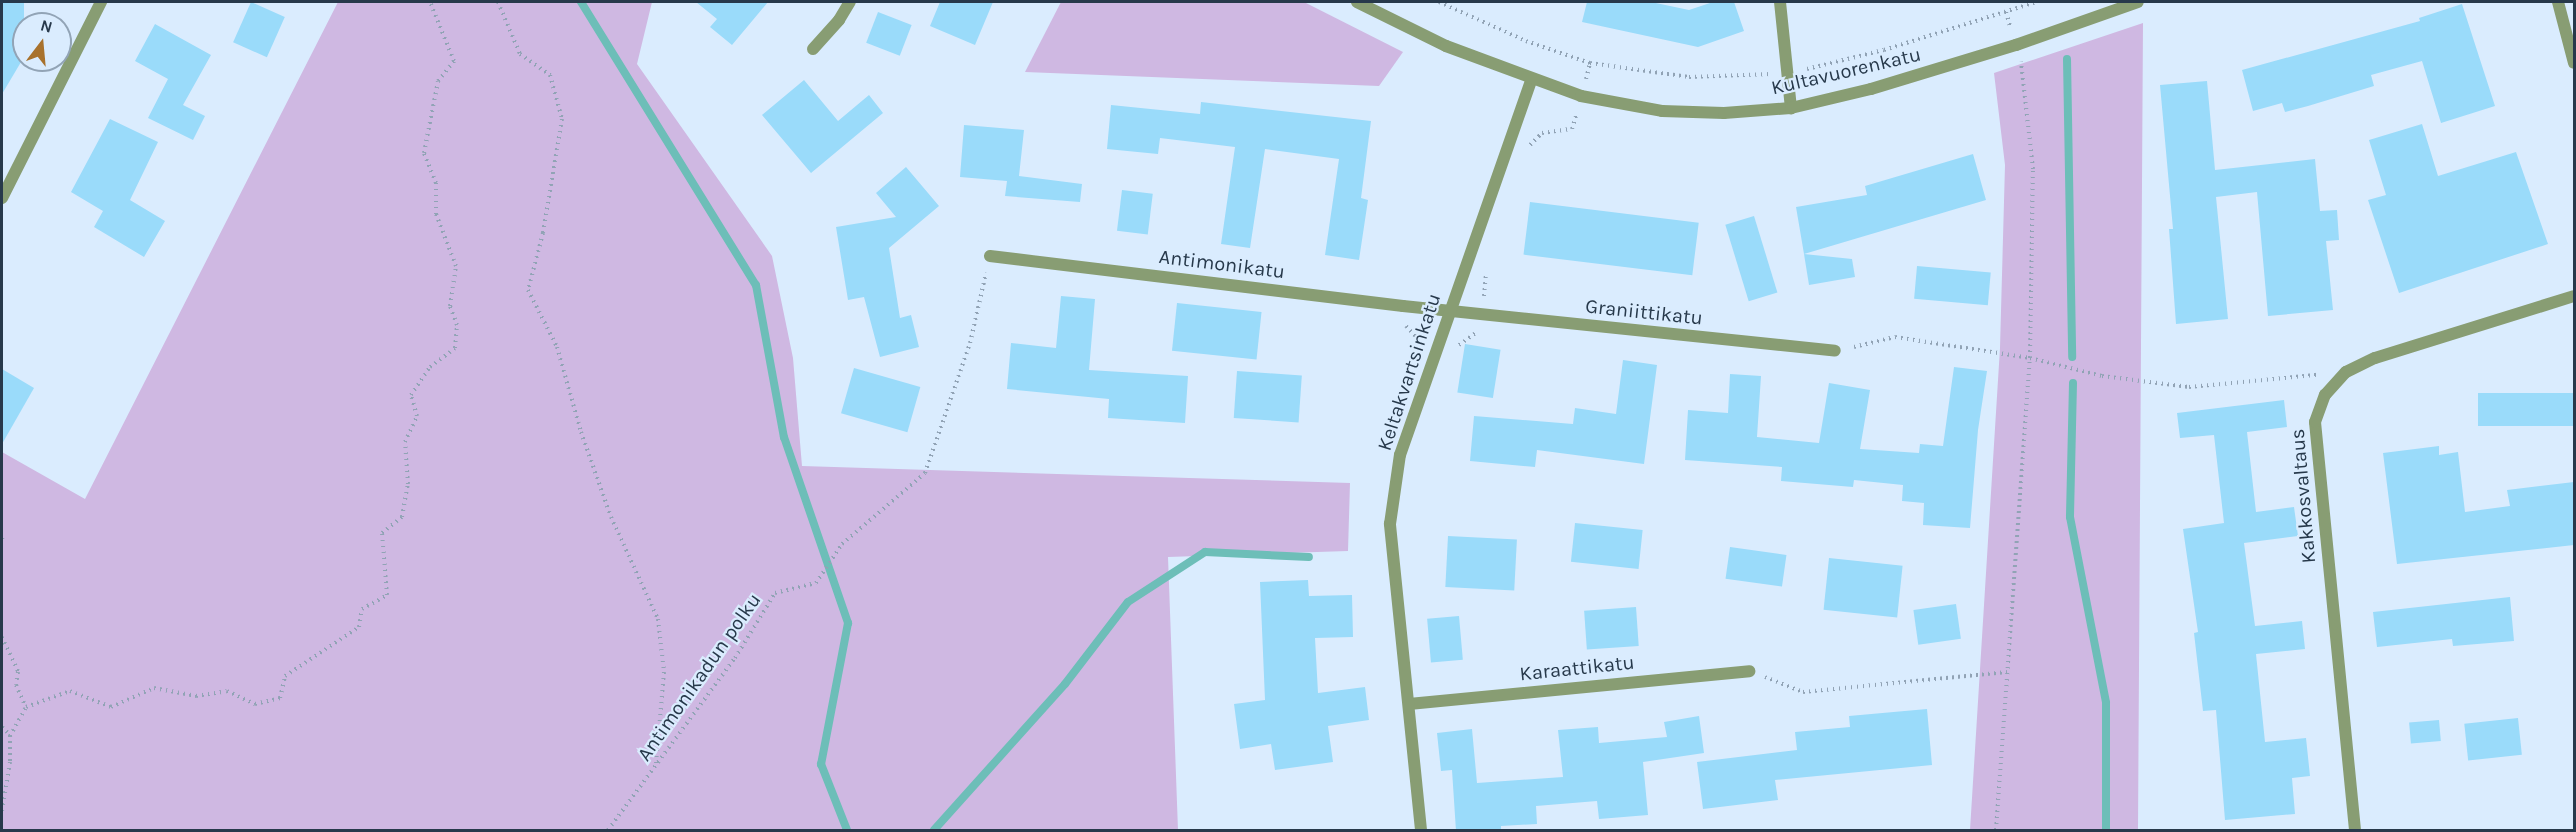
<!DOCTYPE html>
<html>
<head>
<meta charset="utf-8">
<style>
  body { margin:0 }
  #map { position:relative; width:2576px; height:832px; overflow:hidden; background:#daecfe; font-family:Karla,sans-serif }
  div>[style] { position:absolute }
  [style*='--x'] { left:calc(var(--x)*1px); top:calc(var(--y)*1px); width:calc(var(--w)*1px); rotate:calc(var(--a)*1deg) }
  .green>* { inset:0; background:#cfb8e2 }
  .stream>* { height:8px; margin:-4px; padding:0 4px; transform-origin:4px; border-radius:4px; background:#6dbeb8 }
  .building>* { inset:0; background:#9adbfa; transform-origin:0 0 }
  .path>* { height:4px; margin-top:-2px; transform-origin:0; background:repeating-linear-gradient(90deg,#91a3b5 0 1.5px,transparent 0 6px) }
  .service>* { height:12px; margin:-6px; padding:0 6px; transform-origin:6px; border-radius:6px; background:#889d73 }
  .minor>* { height:12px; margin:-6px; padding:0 6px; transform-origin:6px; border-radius:6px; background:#889d73 }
  .tertiary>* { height:12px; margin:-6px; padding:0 6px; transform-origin:6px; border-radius:6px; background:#889d73 }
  span { translate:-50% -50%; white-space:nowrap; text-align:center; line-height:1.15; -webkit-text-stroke:4.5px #daecfe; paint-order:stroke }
  .street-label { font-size:20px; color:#27394b }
  .frame { position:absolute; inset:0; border:3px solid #27394b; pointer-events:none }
  .north { position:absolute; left:12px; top:12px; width:60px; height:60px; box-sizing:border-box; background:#daecfe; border:2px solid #92a4b6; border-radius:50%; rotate:16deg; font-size:16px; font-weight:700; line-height:24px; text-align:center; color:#27394b }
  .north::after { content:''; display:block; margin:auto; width:21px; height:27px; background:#a8722d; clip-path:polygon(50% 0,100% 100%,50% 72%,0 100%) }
</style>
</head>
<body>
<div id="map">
  <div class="green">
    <div style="clip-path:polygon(338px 2px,652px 2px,637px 64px,772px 256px,793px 358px,802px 466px,1350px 483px,1348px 551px,1168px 557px,1178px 830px,2px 830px,2px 452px,85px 499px)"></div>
    <div style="clip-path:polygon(1061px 2px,1304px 2px,1403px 52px,1379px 86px,1025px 72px)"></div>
    <div style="clip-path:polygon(2143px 23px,2138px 830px,1970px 830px,2000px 348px,2005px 165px,1994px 73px)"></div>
  </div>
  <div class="stream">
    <div style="--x:581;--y:2;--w:333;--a:58.3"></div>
    <div style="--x:756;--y:285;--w:155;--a:79.6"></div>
    <div style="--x:784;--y:437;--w:197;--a:71"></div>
    <div style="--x:848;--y:623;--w:144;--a:100.8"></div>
    <div style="--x:821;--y:764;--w:71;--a:68.5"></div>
    <div style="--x:2067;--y:59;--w:298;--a:89"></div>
    <div style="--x:2073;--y:383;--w:134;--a:91.3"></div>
    <div style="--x:2070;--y:517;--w:189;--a:79"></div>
    <div style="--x:2106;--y:703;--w:127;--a:90"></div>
    <div style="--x:934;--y:830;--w:196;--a:-48.1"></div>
    <div style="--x:1065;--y:684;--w:103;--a:-52.5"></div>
    <div style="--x:1128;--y:602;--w:92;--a:-33"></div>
    <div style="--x:1205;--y:552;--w:104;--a:2.8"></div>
  </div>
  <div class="building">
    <div style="clip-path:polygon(2px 2px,24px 2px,24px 57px,2px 94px)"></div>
    <div style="left:251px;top:2px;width:37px;height:44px;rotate:24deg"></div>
    <div style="clip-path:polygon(696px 2px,768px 2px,732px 45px,710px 27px,717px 19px)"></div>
    <div style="clip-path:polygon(940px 2px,993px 2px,975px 45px,930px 26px)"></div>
    <div style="clip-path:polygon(1587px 2px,1651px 2px,1689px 10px,1713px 2px,1734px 2px,1744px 31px,1698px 47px,1582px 22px)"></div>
    <div style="clip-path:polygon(2462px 4px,2495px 106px,2441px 123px,2422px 61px,2371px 75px,2374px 86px,2308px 106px,2285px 112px,2282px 103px,2253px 111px,2242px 70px,2420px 21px,2419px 18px)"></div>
    <div style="left:878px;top:12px;width:36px;height:33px;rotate:21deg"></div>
    <div style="clip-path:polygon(155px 24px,211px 55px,183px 105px,205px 116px,193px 140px,148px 118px,168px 79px,135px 61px)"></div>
    <div style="clip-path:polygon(804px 80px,838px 121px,869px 95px,883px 113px,811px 173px,762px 115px)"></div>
    <div style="clip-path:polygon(2207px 81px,2215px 170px,2315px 159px,2320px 211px,2337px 210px,2339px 240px,2326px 241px,2333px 310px,2268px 316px,2257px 192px,2216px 197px,2228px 319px,2176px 324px,2169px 229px,2173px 229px,2160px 85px)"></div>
    <div style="clip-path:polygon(1201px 102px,1371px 121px,1361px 198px,1368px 200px,1359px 260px,1325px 255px,1339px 159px,1265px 149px,1250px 248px,1221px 244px,1235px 147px,1160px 138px,1158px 154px,1107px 149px,1111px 105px,1200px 114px)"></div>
    <div style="clip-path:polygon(110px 119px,158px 142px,130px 200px,165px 221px,144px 257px,94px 227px,103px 211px,71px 192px)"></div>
    <div style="clip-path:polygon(2422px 124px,2438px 176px,2516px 152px,2548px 244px,2399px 293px,2368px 200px,2386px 195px,2369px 140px)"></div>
    <div style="clip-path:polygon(964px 125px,1024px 130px,1019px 176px,1082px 184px,1080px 202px,1005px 196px,1007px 181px,960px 177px)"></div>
    <div style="clip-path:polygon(1973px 154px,1986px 200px,1804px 254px,1796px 207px,1867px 195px,1865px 186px)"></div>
    <div style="clip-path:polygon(906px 167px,939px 206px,889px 248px,900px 318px,911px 315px,919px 347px,880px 357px,864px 297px,848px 300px,836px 227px,896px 217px,876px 193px)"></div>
    <div style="left:1122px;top:190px;width:31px;height:41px;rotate:7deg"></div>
    <div style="left:1530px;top:202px;width:170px;height:53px;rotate:7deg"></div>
    <div style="left:1754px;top:216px;width:80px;height:30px;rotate:73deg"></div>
    <div style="clip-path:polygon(1804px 254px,1852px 259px,1855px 277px,1809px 285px)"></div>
    <div style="left:1917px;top:266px;width:74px;height:33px;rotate:5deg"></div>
    <div style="clip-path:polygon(1061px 296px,1095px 299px,1089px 370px,1188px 376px,1185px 423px,1108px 418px,1109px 399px,1007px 389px,1011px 343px,1056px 348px)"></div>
    <div style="left:1177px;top:303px;width:85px;height:48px;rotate:6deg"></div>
    <div style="left:1465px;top:344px;width:36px;height:49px;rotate:9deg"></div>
    <div style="clip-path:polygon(1623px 360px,1657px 365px,1644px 464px,1537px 450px,1535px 467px,1470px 461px,1474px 416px,1573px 424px,1575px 408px,1616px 414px)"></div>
    <div style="clip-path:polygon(1954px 367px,1987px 371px,1978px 430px,1970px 528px,1923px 525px,1924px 503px,1902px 501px,1903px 485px,1854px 480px,1853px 487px,1781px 481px,1782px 467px,1685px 460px,1688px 410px,1728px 413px,1730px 374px,1761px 376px,1757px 437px,1819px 443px,1829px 383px,1870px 390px,1860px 449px,1919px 453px,1920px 444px,1943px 446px)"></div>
    <div style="left:854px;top:368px;width:69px;height:47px;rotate:16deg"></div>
    <div style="clip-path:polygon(2px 369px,34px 388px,2px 444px)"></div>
    <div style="left:1237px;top:371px;width:65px;height:47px;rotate:4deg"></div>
    <div style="left:2574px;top:393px;width:33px;height:96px;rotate:90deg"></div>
    <div style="clip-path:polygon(2284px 400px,2287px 427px,2247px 432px,2256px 512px,2294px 507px,2298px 536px,2244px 543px,2255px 626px,2302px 621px,2305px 649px,2256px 654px,2265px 742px,2306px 738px,2310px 776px,2292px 778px,2295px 814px,2225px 820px,2216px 710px,2203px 711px,2194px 633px,2198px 632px,2183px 529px,2224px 523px,2214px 435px,2180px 438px,2177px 413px)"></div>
    <div style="clip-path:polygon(2439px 446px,2439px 455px,2458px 452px,2465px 512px,2510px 506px,2507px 490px,2574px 482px,2574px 545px,2397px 564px,2383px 453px)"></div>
    <div style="left:1575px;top:523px;width:68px;height:39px;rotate:6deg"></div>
    <div style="left:1448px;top:536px;width:69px;height:51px;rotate:3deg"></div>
    <div style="left:1730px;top:547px;width:57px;height:32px;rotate:8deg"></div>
    <div style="left:1829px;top:558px;width:74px;height:52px;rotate:6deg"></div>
    <div style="clip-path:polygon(1308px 580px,1309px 596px,1352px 595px,1353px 637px,1315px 638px,1318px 693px,1365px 687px,1369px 720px,1328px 726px,1333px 762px,1275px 770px,1271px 744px,1240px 749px,1234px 704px,1265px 700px,1260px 582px)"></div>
    <div style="clip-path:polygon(2510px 597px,2514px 641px,2453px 646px,2452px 639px,2377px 647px,2373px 612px)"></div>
    <div style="left:1956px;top:604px;width:35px;height:43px;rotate:82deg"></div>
    <div style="left:1636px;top:607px;width:39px;height:52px;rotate:86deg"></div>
    <div style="left:1459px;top:616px;width:44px;height:32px;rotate:85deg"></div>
    <div style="clip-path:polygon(1927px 709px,1932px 765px,1775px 780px,1778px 800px,1703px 809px,1697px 762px,1797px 750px,1795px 732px,1850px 727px,1849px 716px)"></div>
    <div style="clip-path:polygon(1699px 716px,1704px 753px,1643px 762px,1648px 815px,1599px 819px,1597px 801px,1536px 806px,1537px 824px,1501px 826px,1501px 831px,1456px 831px,1452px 770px,1441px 771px,1437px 733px,1472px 729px,1477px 783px,1563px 777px,1558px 730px,1598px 727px,1599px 743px,1667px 737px,1664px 722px)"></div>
    <div style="left:2518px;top:718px;width:37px;height:54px;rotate:84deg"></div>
    <div style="left:2439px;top:720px;width:21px;height:30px;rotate:85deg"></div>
  </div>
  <div class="path">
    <div style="--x:498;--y:2;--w:56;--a:67.1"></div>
    <div style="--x:520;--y:54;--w:37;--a:35"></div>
    <div style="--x:550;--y:75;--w:46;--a:74.7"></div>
    <div style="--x:562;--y:119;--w:116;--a:99.5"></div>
    <div style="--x:543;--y:233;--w:59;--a:104.7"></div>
    <div style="--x:528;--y:290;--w:64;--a:63"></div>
    <div style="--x:557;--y:347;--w:88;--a:74.2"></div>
    <div style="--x:581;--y:432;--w:90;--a:70.6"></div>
    <div style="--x:611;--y:517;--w:112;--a:65.3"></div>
    <div style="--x:658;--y:619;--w:53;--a:83.5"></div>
    <div style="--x:664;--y:672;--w:92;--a:95"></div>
    <div style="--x:1439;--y:2;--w:95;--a:24.1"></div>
    <div style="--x:1526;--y:41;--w:68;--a:19"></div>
    <div style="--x:1590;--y:63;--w:100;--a:8"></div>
    <div style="--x:1689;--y:77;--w:81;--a:-2.1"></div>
    <div style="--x:2006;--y:12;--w:15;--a:74"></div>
    <div style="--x:1807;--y:69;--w:79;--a:-13.9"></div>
    <div style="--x:1884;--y:50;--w:159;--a:-17.5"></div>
    <div style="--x:1586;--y:79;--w:16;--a:-76"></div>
    <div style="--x:1530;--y:145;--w:17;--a:-45"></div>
    <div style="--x:1542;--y:133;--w:30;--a:-8"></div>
    <div style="--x:1572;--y:129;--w:17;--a:-73"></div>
    <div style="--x:1484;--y:296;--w:23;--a:-85"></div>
    <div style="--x:1406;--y:326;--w:22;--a:47"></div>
    <div style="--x:1459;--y:345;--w:22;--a:-36"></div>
    <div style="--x:1854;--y:347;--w:42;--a:-13.7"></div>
    <div style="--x:1895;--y:337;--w:137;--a:8.8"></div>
    <div style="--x:2030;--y:358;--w:74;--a:14"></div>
    <div style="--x:2102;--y:376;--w:88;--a:7.2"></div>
    <div style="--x:2189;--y:387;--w:129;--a:-5.4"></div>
    <div style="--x:2;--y:539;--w:3;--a:-72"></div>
    <div style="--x:2;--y:637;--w:38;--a:65"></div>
    <div style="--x:18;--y:672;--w:13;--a:99"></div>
    <div style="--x:16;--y:685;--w:24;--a:66"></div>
    <div style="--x:1765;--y:677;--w:41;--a:21.5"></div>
    <div style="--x:1803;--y:692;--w:205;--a:-5.6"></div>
    <div style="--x:2;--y:727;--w:11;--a:45"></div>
    <div style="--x:10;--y:735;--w:27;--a:90"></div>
    <div style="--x:10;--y:762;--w:50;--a:99.3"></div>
    <div style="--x:10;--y:736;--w:33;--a:-61"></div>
    <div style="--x:26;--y:707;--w:47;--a:-20"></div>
    <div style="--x:70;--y:691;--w:44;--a:21.3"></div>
    <div style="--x:111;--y:707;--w:47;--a:-23.8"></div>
    <div style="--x:154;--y:688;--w:43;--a:10.8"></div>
    <div style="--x:196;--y:696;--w:31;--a:-9"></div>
    <div style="--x:227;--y:691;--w:31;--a:25"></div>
    <div style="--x:255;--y:704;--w:26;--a:-13"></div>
    <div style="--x:280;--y:698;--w:23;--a:-77"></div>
    <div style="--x:285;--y:676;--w:89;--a:-33.5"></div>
    <div style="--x:359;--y:627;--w:18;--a:-81"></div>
    <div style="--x:362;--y:609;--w:29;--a:-29"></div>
    <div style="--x:387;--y:595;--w:62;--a:-94.6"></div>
    <div style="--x:382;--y:533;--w:26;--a:-39"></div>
    <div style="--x:402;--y:517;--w:34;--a:-80"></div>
    <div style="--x:408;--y:484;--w:42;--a:-94.1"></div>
    <div style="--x:405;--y:442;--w:29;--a:-65"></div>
    <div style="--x:417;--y:416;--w:22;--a:-106"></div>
    <div style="--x:411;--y:395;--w:34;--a:-56"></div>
    <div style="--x:430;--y:367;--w:31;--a:-37"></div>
    <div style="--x:455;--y:348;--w:23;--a:-85"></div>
    <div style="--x:457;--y:325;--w:20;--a:-110"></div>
    <div style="--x:450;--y:306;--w:40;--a:-81.5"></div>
    <div style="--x:456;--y:266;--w:56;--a:-111"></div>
    <div style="--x:436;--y:214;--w:31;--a:-90"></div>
    <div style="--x:436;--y:183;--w:32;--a:-112"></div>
    <div style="--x:424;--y:153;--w:73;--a:-79"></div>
    <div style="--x:438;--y:81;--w:26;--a:-51"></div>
    <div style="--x:454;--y:61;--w:64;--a:-112.1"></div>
    <div style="--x:608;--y:830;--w:214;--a:-53.6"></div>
    <div style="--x:735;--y:658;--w:76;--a:-58.4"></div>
    <div style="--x:775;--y:593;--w:42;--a:-13.7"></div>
    <div style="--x:816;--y:583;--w:47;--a:-56.3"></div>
    <div style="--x:842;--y:544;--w:109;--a:-40.5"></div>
    <div style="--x:925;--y:473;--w:138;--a:-70.9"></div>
    <div style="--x:970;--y:343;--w:72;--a:-77.1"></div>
    <div style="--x:1996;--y:830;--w:473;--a:-85.9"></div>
    <div style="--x:2030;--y:358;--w:189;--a:-89.1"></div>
    <div style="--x:2033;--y:169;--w:108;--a:-96.4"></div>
  </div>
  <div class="service">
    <div style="--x:1780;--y:2;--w:107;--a:84.1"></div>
  </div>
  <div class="minor">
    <div style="--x:2558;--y:2;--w:63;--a:75.3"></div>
    <div style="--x:813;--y:49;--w:39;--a:-48"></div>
    <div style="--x:839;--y:20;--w:21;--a:-59"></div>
    <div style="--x:2;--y:198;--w:220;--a:-63.2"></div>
    <div style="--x:990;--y:256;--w:416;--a:6.9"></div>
    <div style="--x:1403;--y:306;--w:434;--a:5.9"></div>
    <div style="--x:1409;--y:704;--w:342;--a:-5.5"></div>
    <div style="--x:1421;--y:830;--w:308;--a:-95.8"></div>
    <div style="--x:1390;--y:524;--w:70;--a:-81.8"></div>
    <div style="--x:1400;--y:455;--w:397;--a:-70.7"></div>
    <div style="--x:2355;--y:830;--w:410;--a:-95.6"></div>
    <div style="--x:2315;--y:422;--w:29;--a:-70"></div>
    <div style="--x:2325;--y:395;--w:31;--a:-48"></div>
    <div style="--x:2346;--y:372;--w:32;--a:-26"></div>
    <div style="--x:2375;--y:358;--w:208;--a:-17.3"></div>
  </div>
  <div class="tertiary">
    <div style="--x:1357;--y:2;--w:99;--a:26.3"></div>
    <div style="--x:1446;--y:46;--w:144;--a:20.3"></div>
    <div style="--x:1581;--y:96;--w:82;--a:10.5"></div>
    <div style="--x:1662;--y:111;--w:62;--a:1.8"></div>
    <div style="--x:1724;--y:113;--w:67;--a:-4.3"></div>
    <div style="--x:1791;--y:108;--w:82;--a:-13.4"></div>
    <div style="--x:1871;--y:89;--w:152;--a:-16.9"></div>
    <div style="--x:2016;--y:45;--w:129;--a:-19.4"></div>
  </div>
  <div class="street-label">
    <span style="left:1846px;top:71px;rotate:-13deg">Kultavuorenkatu</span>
    <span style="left:1222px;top:264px;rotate:7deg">Antimonikatu</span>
    <span style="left:1644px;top:312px;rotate:6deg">Graniittikatu</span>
    <span style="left:1409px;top:372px;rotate:-72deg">Keltakvartsinkatu</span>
    <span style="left:2303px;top:496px;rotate:-95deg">Kakkosvaltaus</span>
    <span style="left:1577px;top:668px;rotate:-6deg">Karaattikatu</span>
    <span style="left:699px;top:677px;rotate:-55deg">Antimonikadun polku</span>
  </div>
  <div class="frame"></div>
  <div class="north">N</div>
</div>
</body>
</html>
